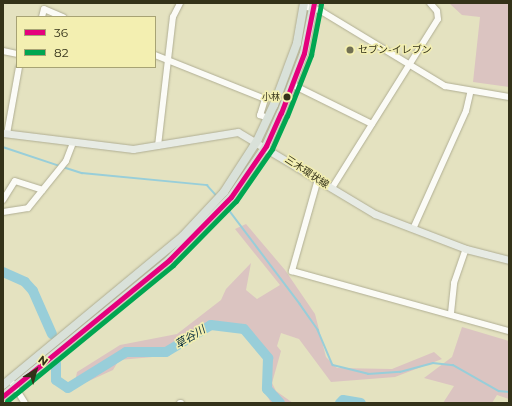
<!DOCTYPE html>
<html>
<head>
<meta charset="utf-8">
<style>
  body { margin:0 }
  #map { position:relative; width:512px; height:406px; overflow:hidden; background:#e4e2c0; font-family:Montserrat,"Noto Sans JP",sans-serif }
  div>[style] { position:absolute }
  [style*='--x'] { left:calc(var(--x)*1px); top:calc(var(--y)*1px); width:calc(var(--w)*1px); rotate:calc(var(--a)*1deg) }
  .green>* { inset:0; background:#dbc4c1 }
  .stream>* { height:1.5px; margin:-0.75px; padding:0 0.75px; transform-origin:0.75px; border-radius:0.75px; background:#98ced9 }
  .river>* { height:10px; margin:-5px; padding:0 5px; transform-origin:5px; border-radius:5px; background:#98ced9 }
  .roads { filter:drop-shadow(0 0 1px #b0ae93) drop-shadow(0 0 1px #b0ae93) }
  .minor>* { height:6px; margin:-3px; padding:0 3px; transform-origin:3px; border-radius:3px; background:#fbfbf6 }
  .major>* { height:7px; margin:-3.5px; padding:0 3.5px; transform-origin:3.5px; border-radius:3.5px; background:#e7ebe4 }
  .highway>* { height:8px; margin:-4px; padding:0 4px; transform-origin:4px; border-radius:4px; background:#d9e1d9 }
  .bus-1>* { height:5px; margin:-2.5px; padding:0 2.5px; transform-origin:2.5px; border-radius:2.5px; background:#e5007d }
  .bus-2>* { height:5px; margin:-2.5px; padding:0 2.5px; transform-origin:2.5px; border-radius:2.5px; background:#00a651 }
  .dots>* { width:11px; height:11px; translate:-50% -50%; box-sizing:border-box; border:2px solid #f3efb1; border-radius:50% }
  span { translate:-50% -50%; white-space:nowrap; text-align:center; line-height:1.15; -webkit-text-stroke:3px #f3efb1; paint-order:stroke }
  .bus-label { font-size:9px; color:#343219 }
  .right { translate:-100% -50%; text-align:right }
  .poi-label { font-size:10px; color:#343219 }
  .left { translate:0 -50%; text-align:left }
  .street-label { font-size:10px; color:#343219 }
  .water-label { font-size:11px; color:#0a303d; font-style:italic }
  .frame { position:absolute; inset:0; border:4px solid #343219; pointer-events:none }
  .legend { position:absolute; left:16px; top:16px; width:140px; height:52px; box-sizing:border-box; background:#f3efb1; border:1px solid #a7a374; margin:0; padding:5px 7px; list-style:none; font-size:12px; color:#343219 }
  .legend li { display:flex; align-items:center; gap:8px; height:20px }
  .legend b { width:20px; border:1px solid #a7a374 }
  .north { position:absolute; left:16px; top:350px; width:40px; height:40px; -webkit-text-stroke:3px #f3efb1; paint-order:stroke; rotate:37deg; font-size:11px; font-weight:700; line-height:16px; text-align:center; color:#343219 }
  .north::after { content:''; display:block; margin:auto; width:14px; height:18px; background:#343219; clip-path:polygon(50% 0,100% 100%,50% 72%,0 100%) }
</style>
</head>
<body>
<div id="map">
  <div class="green">
    <div style="clip-path:polygon(449px 3px,509px 3px,509px 87px,473px 82px,480px 17px,462px 15px)"></div>
    <div style="clip-path:polygon(246px 224px,285px 270px,315px 314px,326px 357px,337px 368px,392px 369px,434px 352px,442px 359px,395px 377px,331px 382px,299px 339px,281px 333px,277px 346px,281px 351px,272px 383px,276px 391px,293px 403px,271px 403px,263px 388px,270px 363px,250px 331px,206px 325px,192px 331px,180px 348px,164px 356px,119px 360px,113px 370px,80px 385px,75px 382px,77px 372px,120px 345px,177px 334px,221px 300px,226px 289px,251px 263px,246px 290px,257px 299px,280px 285px,235px 229px)"></div>
    <div style="clip-path:polygon(462px 327px,509px 341px,509px 399px,497px 395px,492px 403px,443px 403px,454px 386px,424px 378px,452px 357px)"></div>
  </div>
  <div class="stream">
    <div style="--x:3;--y:147;--w:60;--a:18.4"></div>
    <div style="--x:63;--y:167;--w:20;--a:18"></div>
    <div style="--x:82;--y:173;--w:126;--a:5.5"></div>
    <div style="--x:207;--y:185;--w:15;--a:48"></div>
    <div style="--x:226;--y:206;--w:123;--a:52.9"></div>
    <div style="--x:300;--y:304;--w:32;--a:55"></div>
    <div style="--x:318;--y:330;--w:38;--a:67"></div>
    <div style="--x:333;--y:365;--w:36;--a:14"></div>
    <div style="--x:368;--y:374;--w:32;--a:-4"></div>
    <div style="--x:400;--y:372;--w:34;--a:-15"></div>
    <div style="--x:433;--y:363;--w:20;--a:6"></div>
    <div style="--x:453;--y:365;--w:53;--a:29.5"></div>
    <div style="--x:499;--y:391;--w:10;--a:6"></div>
  </div>
  <div class="river">
    <div style="--x:3;--y:272;--w:24;--a:24"></div>
    <div style="--x:25;--y:282;--w:12;--a:48"></div>
    <div style="--x:33;--y:291;--w:47;--a:66.2"></div>
    <div style="--x:56;--y:363;--w:17;--a:90"></div>
    <div style="--x:56;--y:380;--w:14;--a:34"></div>
    <div style="--x:68;--y:388;--w:68;--a:-31.8"></div>
    <div style="--x:126;--y:352;--w:40;--a:0"></div>
    <div style="--x:166;--y:352;--w:52;--a:-31"></div>
    <div style="--x:211;--y:325;--w:33;--a:7"></div>
    <div style="--x:244;--y:329;--w:38;--a:50"></div>
    <div style="--x:268;--y:358;--w:31;--a:92"></div>
    <div style="--x:267;--y:389;--w:19;--a:47"></div>
    <div style="--x:340;--y:403;--w:4;--a:-45"></div>
    <div style="--x:343;--y:400;--w:18;--a:9"></div>
  </div>
  <div class="roads">
    <div class="minor">
      <div style="--x:304;--y:6;--w:18;--a:16"></div>
      <div style="--x:321;--y:11;--w:145;--a:31.2"></div>
      <div style="--x:445;--y:86;--w:65;--a:9.8"></div>
      <div style="--x:42;--y:17;--w:8;--a:-76"></div>
      <div style="--x:44;--y:9;--w:21;--a:23"></div>
      <div style="--x:3;--y:51;--w:14;--a:12"></div>
      <div style="--x:155;--y:55;--w:118;--a:21.8"></div>
      <div style="--x:265;--y:99;--w:17;--a:107"></div>
      <div style="--x:260;--y:115;--w:9;--a:21"></div>
      <div style="--x:293;--y:85;--w:88;--a:26.3"></div>
      <div style="--x:7;--y:134;--w:68;--a:-79.8"></div>
      <div style="--x:158;--y:146;--w:130;--a:-83.4"></div>
      <div style="--x:173;--y:17;--w:16;--a:-63"></div>
      <div style="--x:318;--y:179;--w:96;--a:105.8"></div>
      <div style="--x:292;--y:271;--w:225;--a:15.5"></div>
      <div style="--x:332;--y:188;--w:199;--a:-57.9"></div>
      <div style="--x:438;--y:19;--w:8;--a:-97"></div>
      <div style="--x:437;--y:11;--w:11;--a:-131"></div>
      <div style="--x:3;--y:200;--w:22;--a:-58"></div>
      <div style="--x:15;--y:181;--w:29;--a:18"></div>
      <div style="--x:3;--y:212;--w:25;--a:-9"></div>
      <div style="--x:28;--y:208;--w:60;--a:-51"></div>
      <div style="--x:66;--y:161;--w:19;--a:-69"></div>
      <div style="--x:413;--y:229;--w:129;--a:-65.8"></div>
      <div style="--x:466;--y:111;--w:18;--a:-77"></div>
      <div style="--x:451;--y:313;--w:30;--a:-84"></div>
      <div style="--x:454;--y:283;--w:36;--a:-71"></div>
      <div style="--x:13;--y:384;--w:22;--a:58"></div>
      <div style="--x:180;--y:403;--w:1;--a:0"></div>
    </div>
    <div class="major">
      <div style="--x:3;--y:133;--w:131;--a:7"></div>
      <div style="--x:133;--y:149;--w:106;--a:-9.2"></div>
      <div style="--x:238;--y:132;--w:160;--a:30.9"></div>
      <div style="--x:375;--y:214;--w:97;--a:21"></div>
      <div style="--x:466;--y:249;--w:44;--a:14.3"></div>
    </div>
    <div class="highway">
      <div style="--x:3;--y:385;--w:234;--a:-39.6"></div>
      <div style="--x:183;--y:236;--w:60;--a:-47"></div>
      <div style="--x:224;--y:192;--w:61;--a:-57.1"></div>
      <div style="--x:257;--y:141;--w:40;--a:-65"></div>
      <div style="--x:274;--y:105;--w:66;--a:-69.6"></div>
      <div style="--x:297;--y:43;--w:41;--a:-80.1"></div>
      <div style="--x:3;--y:396;--w:215;--a:-39.3"></div>
      <div style="--x:169;--y:260;--w:88;--a:-45.5"></div>
      <div style="--x:231;--y:197;--w:62;--a:-55.5"></div>
      <div style="--x:266;--y:146;--w:36;--a:-66"></div>
      <div style="--x:281;--y:113;--w:64;--a:-69"></div>
      <div style="--x:304;--y:53;--w:51;--a:-78.7"></div>
    </div>
  </div>
  <div class="bus-1">
    <div style="--x:3;--y:396;--w:215;--a:-39.3"></div>
    <div style="--x:169;--y:260;--w:88;--a:-45.5"></div>
    <div style="--x:231;--y:197;--w:62;--a:-55.5"></div>
    <div style="--x:266;--y:146;--w:36;--a:-66"></div>
    <div style="--x:281;--y:113;--w:64;--a:-69"></div>
    <div style="--x:304;--y:53;--w:51;--a:-78.7"></div>
  </div>
  <div class="bus-2">
    <div style="--x:7;--y:401;--w:215;--a:-39.3"></div>
    <div style="--x:173;--y:265;--w:90;--a:-45.5"></div>
    <div style="--x:236;--y:201;--w:63;--a:-55.3"></div>
    <div style="--x:272;--y:149;--w:36;--a:-66"></div>
    <div style="--x:287;--y:116;--w:66;--a:-68.5"></div>
    <div style="--x:311;--y:55;--w:52;--a:-78.9"></div>
  </div>
  <div class="dots">
    <div style="left:350px;top:50px;background:#727053"></div>
    <div style="left:287px;top:97px;background:#343219"></div>
  </div>
  <div class="bus-label">
    <span class="right" style="left:280px;top:97px">小林</span>
  </div>
  <div class="poi-label">
    <span class="left" style="left:358px;top:50px">セブン-イレブン</span>
  </div>
  <div class="street-label">
    <span style="left:307px;top:172px;rotate:33deg">三木環状線</span>
  </div>
  <div class="water-label">
    <span style="left:190px;top:337px;rotate:-31deg">草谷川</span>
  </div>
  <div class="frame"></div>
  <ul class="legend">
  <li><b style="height:5px;background:#e5007d"></b>36</li>
  <li><b style="height:5px;background:#00a651"></b>82</li>
  </ul>
  <div class="north">N</div>
</div>
</body>
</html>
